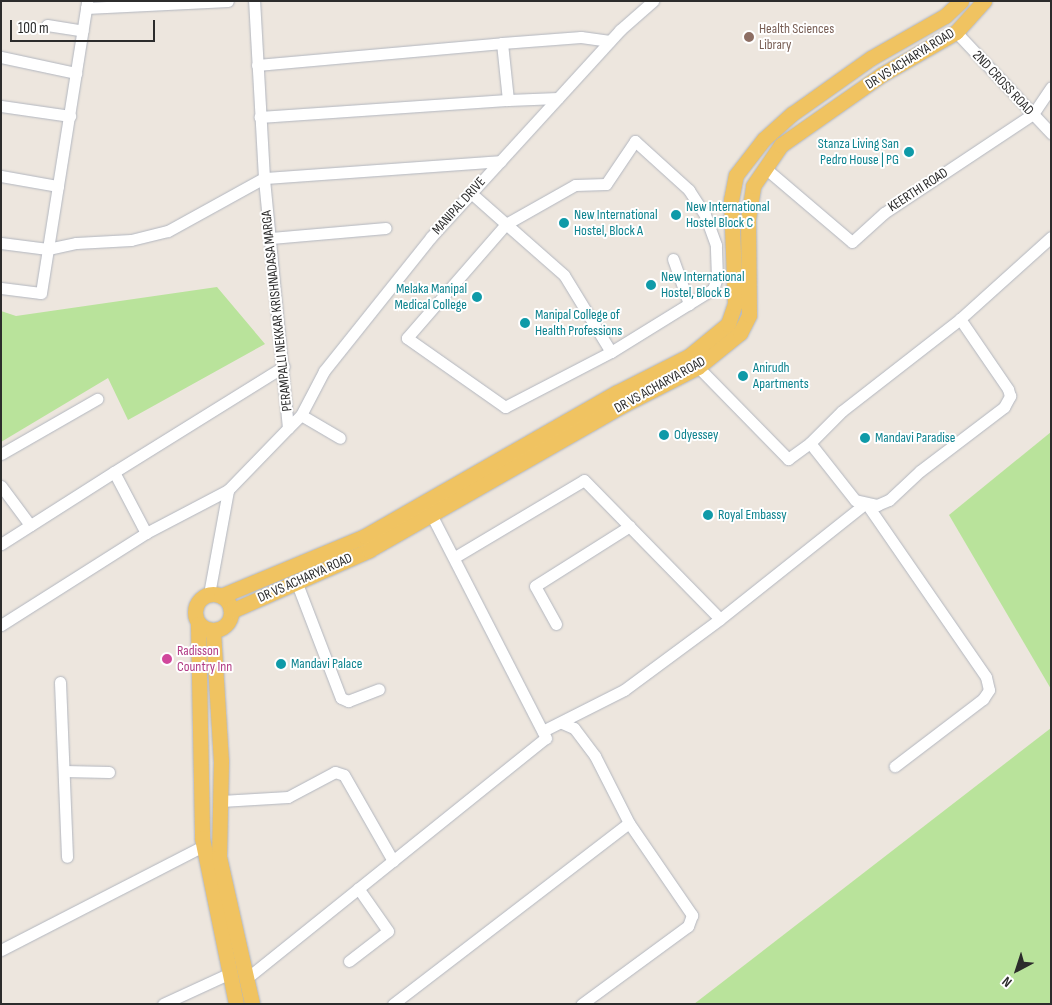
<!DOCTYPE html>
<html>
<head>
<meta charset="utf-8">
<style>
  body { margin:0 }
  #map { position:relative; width:1052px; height:1005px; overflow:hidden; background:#ede6de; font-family:"Sofia Sans Condensed",sans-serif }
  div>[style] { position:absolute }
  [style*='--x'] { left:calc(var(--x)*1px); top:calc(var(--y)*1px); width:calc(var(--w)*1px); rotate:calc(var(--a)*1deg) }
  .green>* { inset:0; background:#b9e39b }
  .roads { filter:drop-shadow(0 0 1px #b2b6bf) drop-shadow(0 0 1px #b2b6bf) }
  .minor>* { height:11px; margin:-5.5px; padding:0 5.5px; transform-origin:5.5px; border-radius:5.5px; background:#fff }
  .major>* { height:15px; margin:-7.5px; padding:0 7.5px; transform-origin:7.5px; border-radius:7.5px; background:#f0c361 }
  .major>.ring { margin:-7.5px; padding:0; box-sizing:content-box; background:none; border:15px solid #f0c361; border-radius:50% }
  .dots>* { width:14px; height:14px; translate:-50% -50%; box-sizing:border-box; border:2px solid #fff; border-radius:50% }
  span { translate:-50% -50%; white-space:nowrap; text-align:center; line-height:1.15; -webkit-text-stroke:4px #fff; paint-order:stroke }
  .education-label { font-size:14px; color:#785e54 }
  .left { translate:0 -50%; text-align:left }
  .street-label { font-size:14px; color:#2c2c2c }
  .culture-label { font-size:14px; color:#0d838f }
  .right { translate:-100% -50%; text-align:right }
  .hotel-label { font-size:14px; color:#b23c85 }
  .frame { position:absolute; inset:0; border:2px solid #2c2c2c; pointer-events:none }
  .north { position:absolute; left:992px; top:945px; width:50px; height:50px; -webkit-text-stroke:4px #fff; paint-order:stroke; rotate:220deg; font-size:14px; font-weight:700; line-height:20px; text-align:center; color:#2c2c2c }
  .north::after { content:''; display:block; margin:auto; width:18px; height:22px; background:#2c2c2c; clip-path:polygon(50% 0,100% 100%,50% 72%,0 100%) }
  .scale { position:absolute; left:10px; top:20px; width:145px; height:22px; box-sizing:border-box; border:2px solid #2c2c2c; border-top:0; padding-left:6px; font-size:15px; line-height:18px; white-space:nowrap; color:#2c2c2c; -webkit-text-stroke:4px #fff; paint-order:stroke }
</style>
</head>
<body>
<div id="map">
  <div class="green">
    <div style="clip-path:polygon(217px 287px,265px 344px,128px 420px,108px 378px,1px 442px,1px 311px,16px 316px)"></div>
    <div style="clip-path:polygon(1051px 432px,1051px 689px,949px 515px)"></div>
    <div style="clip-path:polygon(1051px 728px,1051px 1004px,694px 1004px)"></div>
  </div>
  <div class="roads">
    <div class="minor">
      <div style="--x:86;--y:8;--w:142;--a:-2.8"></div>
      <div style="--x:47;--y:25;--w:36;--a:9"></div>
      <div style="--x:956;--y:32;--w:139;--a:46.8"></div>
      <div style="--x:502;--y:43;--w:79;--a:-4.3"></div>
      <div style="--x:581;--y:37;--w:29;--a:8"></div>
      <div style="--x:1;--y:57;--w:77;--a:12"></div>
      <div style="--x:257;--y:65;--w:246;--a:-5.1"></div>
      <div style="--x:502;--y:43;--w:57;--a:84"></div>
      <div style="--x:508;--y:100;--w:249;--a:176.1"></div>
      <div style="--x:508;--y:100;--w:50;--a:-2.3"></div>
      <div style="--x:1;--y:106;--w:70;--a:8.2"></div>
      <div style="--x:765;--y:168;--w:114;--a:40.4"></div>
      <div style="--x:852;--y:242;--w:43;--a:-42.2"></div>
      <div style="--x:884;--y:213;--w:179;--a:-33.6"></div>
      <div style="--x:1033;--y:114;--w:32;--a:-56"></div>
      <div style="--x:1;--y:176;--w:58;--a:10"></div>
      <div style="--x:471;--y:193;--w:47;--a:41.5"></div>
      <div style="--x:506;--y:224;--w:77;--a:41.3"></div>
      <div style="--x:564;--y:275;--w:90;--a:58.6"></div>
      <div style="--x:611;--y:352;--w:120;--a:-31.7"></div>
      <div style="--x:713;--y:289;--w:12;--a:-70"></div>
      <div style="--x:717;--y:278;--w:33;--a:-92"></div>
      <div style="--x:716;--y:245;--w:32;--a:-110"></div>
      <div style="--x:705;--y:215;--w:30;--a:-123"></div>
      <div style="--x:689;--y:190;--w:73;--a:-137.8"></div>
      <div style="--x:635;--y:141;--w:52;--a:124"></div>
      <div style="--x:606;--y:184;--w:31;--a:178"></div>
      <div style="--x:575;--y:185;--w:79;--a:150.5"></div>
      <div style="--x:506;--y:224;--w:151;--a:131"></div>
      <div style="--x:407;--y:338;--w:120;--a:35.1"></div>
      <div style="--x:505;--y:407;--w:119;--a:-27.4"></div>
      <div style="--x:271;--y:238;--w:115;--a:-5"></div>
      <div style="--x:1;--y:243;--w:47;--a:7.3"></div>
      <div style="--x:48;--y:249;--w:29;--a:-12"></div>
      <div style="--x:76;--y:243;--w:55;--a:-3.1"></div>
      <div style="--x:131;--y:240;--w:38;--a:-14"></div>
      <div style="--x:168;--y:231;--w:110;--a:-28.9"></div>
      <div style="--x:264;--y:178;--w:237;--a:-4.1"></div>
      <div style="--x:673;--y:259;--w:48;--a:70.4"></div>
      <div style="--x:1;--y:288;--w:40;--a:7.1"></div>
      <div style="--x:41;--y:293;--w:296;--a:-81"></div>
      <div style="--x:698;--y:367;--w:129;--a:45.6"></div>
      <div style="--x:788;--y:459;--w:27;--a:-36"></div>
      <div style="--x:810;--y:443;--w:45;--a:-45"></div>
      <div style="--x:842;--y:411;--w:150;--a:-37.9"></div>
      <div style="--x:960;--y:319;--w:122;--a:-42"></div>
      <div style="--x:301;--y:415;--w:45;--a:30.5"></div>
      <div style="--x:288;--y:428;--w:18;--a:-45"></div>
      <div style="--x:301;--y:415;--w:50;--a:-62.4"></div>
      <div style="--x:324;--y:371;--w:171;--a:-51.4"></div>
      <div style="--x:431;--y:237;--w:280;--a:-47.6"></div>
      <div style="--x:620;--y:30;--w:44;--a:-41.3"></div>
      <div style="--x:810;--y:443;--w:73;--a:51.7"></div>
      <div style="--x:855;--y:500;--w:23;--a:13"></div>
      <div style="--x:877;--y:505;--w:13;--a:-23"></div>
      <div style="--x:889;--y:500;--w:42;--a:-43.1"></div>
      <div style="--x:920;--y:471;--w:106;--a:-37.3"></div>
      <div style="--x:1004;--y:407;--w:13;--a:-61"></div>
      <div style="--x:1010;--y:396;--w:7;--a:-106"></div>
      <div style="--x:1008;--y:389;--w:85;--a:-124.4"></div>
      <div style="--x:1;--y:454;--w:111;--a:-29.8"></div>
      <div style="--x:114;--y:472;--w:200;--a:-31.9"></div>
      <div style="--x:1;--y:486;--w:49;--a:53.4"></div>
      <div style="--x:1;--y:544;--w:134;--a:-32.5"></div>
      <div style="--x:114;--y:472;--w:69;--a:62.3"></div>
      <div style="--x:455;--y:557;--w:150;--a:-30.8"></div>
      <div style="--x:584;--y:480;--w:194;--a:45.6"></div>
      <div style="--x:720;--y:619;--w:119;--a:143.5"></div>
      <div style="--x:624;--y:690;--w:91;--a:153.2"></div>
      <div style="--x:296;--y:581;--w:125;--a:69"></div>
      <div style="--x:341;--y:698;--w:8;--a:23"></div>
      <div style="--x:348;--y:701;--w:33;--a:-21"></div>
      <div style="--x:209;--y:594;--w:106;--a:-79.6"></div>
      <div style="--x:228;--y:490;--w:86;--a:-45.9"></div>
      <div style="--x:288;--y:428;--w:251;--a:-95.5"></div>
      <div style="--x:264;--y:178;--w:177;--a:-93.2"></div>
      <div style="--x:720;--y:619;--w:186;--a:-38.5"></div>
      <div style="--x:866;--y:503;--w:211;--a:55.4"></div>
      <div style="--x:986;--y:677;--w:13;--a:77"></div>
      <div style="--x:989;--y:690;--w:11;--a:124"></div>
      <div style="--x:983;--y:699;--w:111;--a:142.7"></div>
      <div style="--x:556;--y:624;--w:43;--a:-118.9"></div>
      <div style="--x:535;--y:586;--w:112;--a:-32.3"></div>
      <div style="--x:1;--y:625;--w:172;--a:-32.4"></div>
      <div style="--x:146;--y:533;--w:93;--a:-27.7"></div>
      <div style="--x:60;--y:682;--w:175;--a:87.7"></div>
      <div style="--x:562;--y:723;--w:13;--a:23"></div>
      <div style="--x:574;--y:728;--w:35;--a:53"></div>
      <div style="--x:595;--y:756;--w:75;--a:63.1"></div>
      <div style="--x:629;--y:823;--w:112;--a:55.6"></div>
      <div style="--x:692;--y:915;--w:12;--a:110"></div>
      <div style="--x:688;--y:926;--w:132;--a:143.7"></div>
      <div style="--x:64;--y:771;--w:45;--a:1.3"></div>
      <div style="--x:221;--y:801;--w:67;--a:-3.4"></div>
      <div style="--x:288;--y:797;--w:53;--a:-28"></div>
      <div style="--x:335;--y:772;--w:9;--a:18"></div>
      <div style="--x:344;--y:775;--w:99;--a:60.3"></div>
      <div style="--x:1;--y:950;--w:227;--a:-27.2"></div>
      <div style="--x:349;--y:961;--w:49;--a:-37.6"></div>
      <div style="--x:388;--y:931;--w:52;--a:-124.9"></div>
      <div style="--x:247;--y:978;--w:383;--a:-38.8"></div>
      <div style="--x:546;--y:738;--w:250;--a:-117.2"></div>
      <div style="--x:163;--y:1004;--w:74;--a:-24.8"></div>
      <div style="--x:393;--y:1004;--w:297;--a:-37.5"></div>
    </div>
    <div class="major">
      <div class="ring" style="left:195px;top:594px;width:21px;height:21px"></div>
      <div style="--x:221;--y:596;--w:156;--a:-22.6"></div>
      <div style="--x:365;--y:536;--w:289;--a:-29.7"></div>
      <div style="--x:616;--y:393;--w:82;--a:-26.9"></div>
      <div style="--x:689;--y:356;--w:50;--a:-39.4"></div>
      <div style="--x:728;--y:324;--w:21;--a:-71"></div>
      <div style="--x:735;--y:304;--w:104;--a:-92.2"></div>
      <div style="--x:731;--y:200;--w:25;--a:-79"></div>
      <div style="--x:736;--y:175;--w:46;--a:-52.1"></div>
      <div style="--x:764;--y:139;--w:38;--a:-42"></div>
      <div style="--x:792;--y:114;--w:97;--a:-35.3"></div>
      <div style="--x:871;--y:58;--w:85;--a:-29.6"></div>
      <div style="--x:945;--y:16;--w:22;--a:-43"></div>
      <div style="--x:231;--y:611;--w:151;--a:-23.8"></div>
      <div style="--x:369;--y:550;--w:290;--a:-29.7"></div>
      <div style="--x:621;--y:406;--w:86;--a:-26.9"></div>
      <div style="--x:698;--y:367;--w:54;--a:-39"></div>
      <div style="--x:740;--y:333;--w:20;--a:-63"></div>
      <div style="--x:749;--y:315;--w:96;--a:-90.6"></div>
      <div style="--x:748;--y:219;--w:33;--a:-81"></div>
      <div style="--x:753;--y:186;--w:50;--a:-55.7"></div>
      <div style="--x:781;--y:145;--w:122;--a:-35"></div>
      <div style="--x:881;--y:75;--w:86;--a:-29.8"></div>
      <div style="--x:956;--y:32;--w:42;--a:-47.9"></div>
      <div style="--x:198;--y:624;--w:214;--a:88.9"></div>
      <div style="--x:202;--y:838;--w:169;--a:78.4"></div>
      <div style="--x:213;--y:631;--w:130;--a:86.5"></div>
      <div style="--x:221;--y:761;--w:96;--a:91.2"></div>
      <div style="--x:219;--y:857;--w:151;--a:77.3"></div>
    </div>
  </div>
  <div class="dots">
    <div style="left:749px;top:37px;background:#8d6e63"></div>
    <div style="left:909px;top:152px;background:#0f9aa8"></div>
    <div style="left:676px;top:215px;background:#0f9aa8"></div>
    <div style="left:564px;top:223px;background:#0f9aa8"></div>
    <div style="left:651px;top:285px;background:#0f9aa8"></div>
    <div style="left:477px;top:297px;background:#0f9aa8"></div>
    <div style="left:525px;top:323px;background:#0f9aa8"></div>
    <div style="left:743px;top:376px;background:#0f9aa8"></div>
    <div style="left:664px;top:435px;background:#0f9aa8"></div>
    <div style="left:865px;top:438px;background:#0f9aa8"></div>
    <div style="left:708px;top:515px;background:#0f9aa8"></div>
    <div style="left:167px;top:659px;background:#d1479c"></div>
    <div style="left:281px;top:664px;background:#0f9aa8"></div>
  </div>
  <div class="education-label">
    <span class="left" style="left:759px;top:37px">Health Sciences<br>Library</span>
  </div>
  <div class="street-label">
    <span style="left:910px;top:59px;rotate:-32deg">DR VS ACHARYA ROAD</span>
    <span style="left:1003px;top:83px;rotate:47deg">2ND CROSS ROAD</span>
    <span style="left:918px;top:190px;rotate:-33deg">KEERTHI ROAD</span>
    <span style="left:459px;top:206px;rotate:-48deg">MANIPAL DRIVE</span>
    <span style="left:277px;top:311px;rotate:-96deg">PERAMPALLI NEKKAR KRISHNADASA MARGA</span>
    <span style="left:660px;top:385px;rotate:-29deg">DR VS ACHARYA ROAD</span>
    <span style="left:305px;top:578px;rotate:-24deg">DR VS ACHARYA ROAD</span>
  </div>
  <div class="culture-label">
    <span class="right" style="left:899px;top:152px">Stanza Living San<br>Pedro House | PG</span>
    <span class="left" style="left:686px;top:215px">New International<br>Hostel Block C</span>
    <span class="left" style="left:574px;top:223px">New International<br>Hostel, Block A</span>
    <span class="left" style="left:661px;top:285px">New International<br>Hostel, Block B</span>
    <span class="right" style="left:467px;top:297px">Melaka Manipal<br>Medical College</span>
    <span class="left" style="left:535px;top:323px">Manipal College of<br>Health Professions</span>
    <span class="left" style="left:753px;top:376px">Anirudh<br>Apartments</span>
    <span class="left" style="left:674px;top:435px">Odyessey</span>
    <span class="left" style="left:875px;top:438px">Mandavi Paradise</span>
    <span class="left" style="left:718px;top:515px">Royal Embassy</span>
    <span class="left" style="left:291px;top:664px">Mandavi Palace</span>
  </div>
  <div class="hotel-label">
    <span class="left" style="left:177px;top:659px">Radisson<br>Country Inn</span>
  </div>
  <div class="frame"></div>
  <div class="north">N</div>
  <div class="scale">100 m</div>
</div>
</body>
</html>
